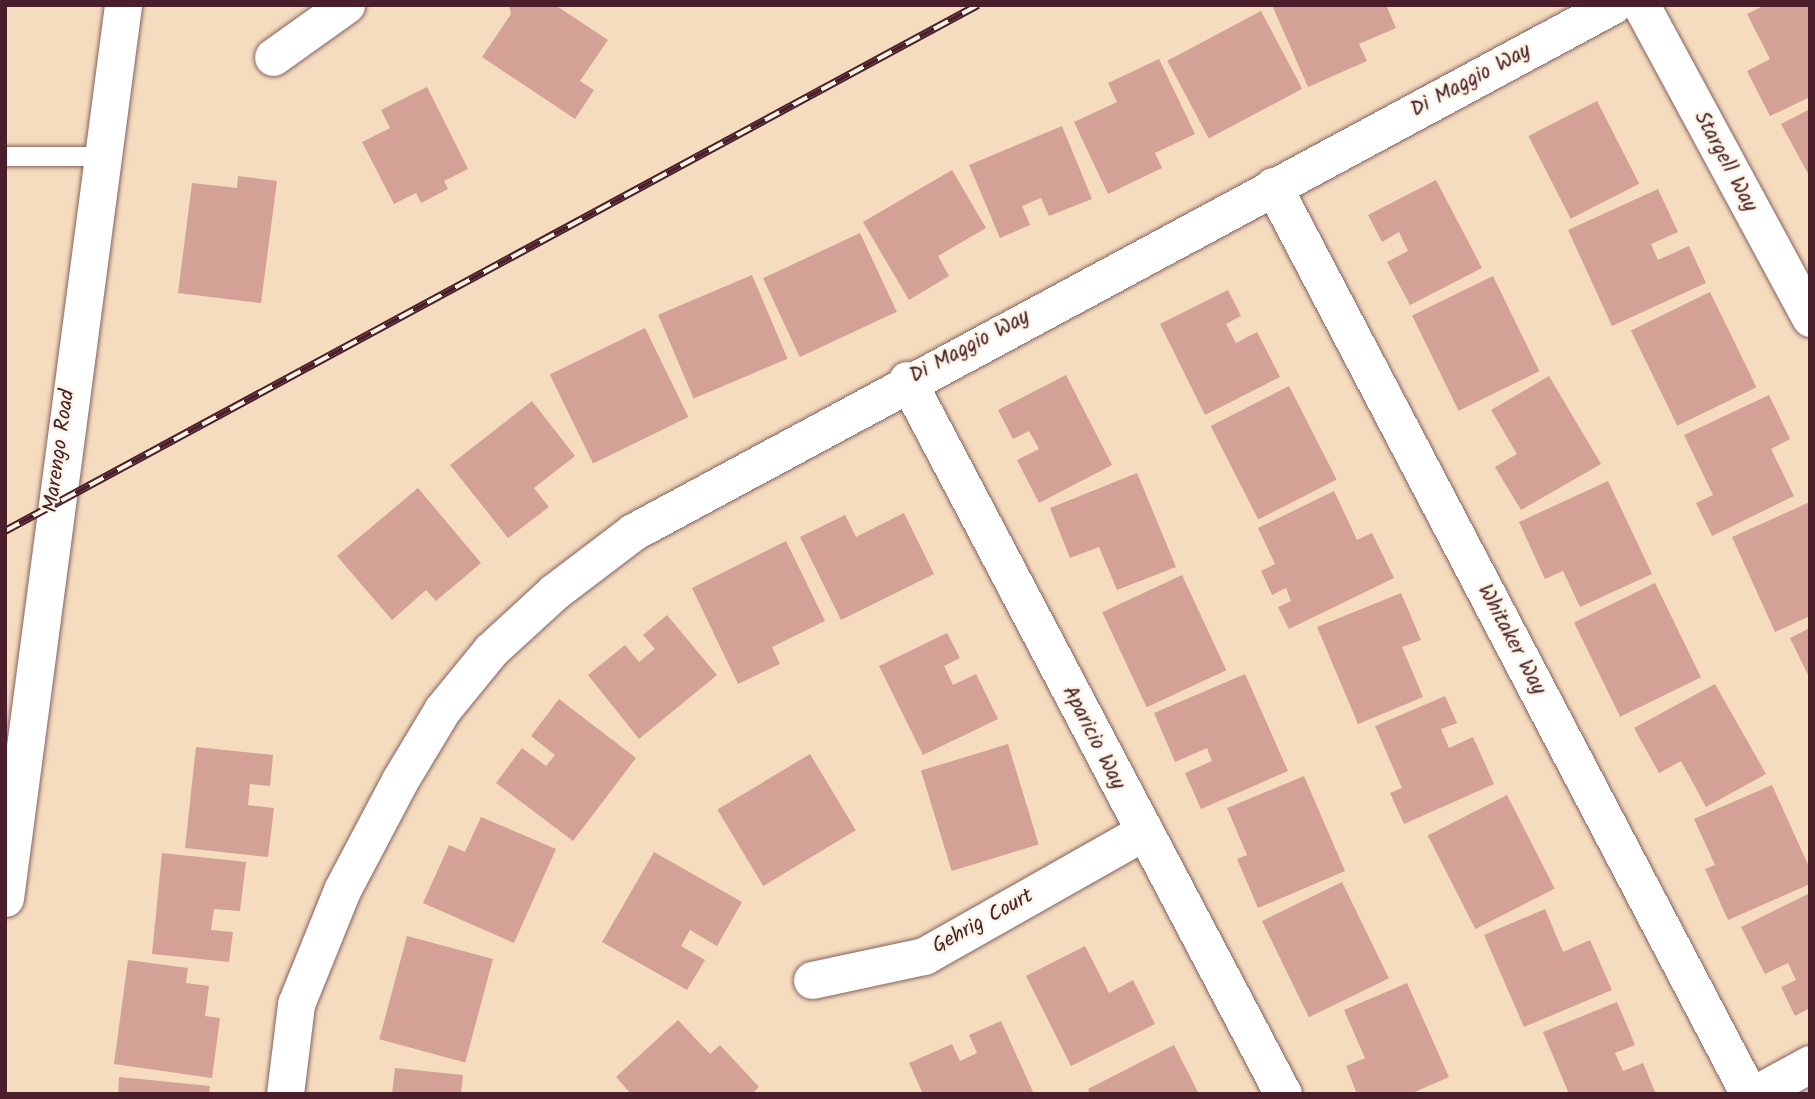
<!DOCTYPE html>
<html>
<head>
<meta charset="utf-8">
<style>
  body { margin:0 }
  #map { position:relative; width:1815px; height:1099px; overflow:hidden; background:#f5dcbf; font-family:Kalam,sans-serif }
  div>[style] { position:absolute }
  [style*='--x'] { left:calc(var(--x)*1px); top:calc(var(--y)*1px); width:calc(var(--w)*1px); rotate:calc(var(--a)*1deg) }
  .building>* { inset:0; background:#d3a195; transform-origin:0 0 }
  .roads { filter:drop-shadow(0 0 2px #86615f) drop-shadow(0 0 2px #86615f) }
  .lane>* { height:19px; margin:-9.5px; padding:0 9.5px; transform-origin:9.5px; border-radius:9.5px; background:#fff }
  .street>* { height:37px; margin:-18.5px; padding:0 18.5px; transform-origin:18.5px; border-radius:18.5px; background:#fff }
  .rail>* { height:8px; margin-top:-4px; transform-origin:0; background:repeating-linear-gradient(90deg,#fcf5e5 0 16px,#4a1f2b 0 32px); box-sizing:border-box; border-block:2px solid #4a1f2b }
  span { translate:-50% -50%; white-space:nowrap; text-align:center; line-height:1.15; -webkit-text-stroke:5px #fcf5e5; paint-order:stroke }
  .street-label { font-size:21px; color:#4a1f2b }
  .frame { position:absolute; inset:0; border:7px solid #4a1f2b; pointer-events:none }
</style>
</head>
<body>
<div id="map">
  <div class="building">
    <div style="clip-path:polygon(509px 5px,555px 5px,608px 40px,580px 81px,594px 90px,575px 119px,482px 57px,511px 14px)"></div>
    <div style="clip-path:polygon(1272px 5px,1386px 5px,1396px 28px,1359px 44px,1367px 61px,1308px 87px)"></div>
    <div style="clip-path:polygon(1765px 5px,1810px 5px,1810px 97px,1770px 116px,1747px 71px,1770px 59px,1747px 14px)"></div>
    <div style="left:1261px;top:11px;width:88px;height:106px;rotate:62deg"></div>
    <div style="clip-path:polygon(1159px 59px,1195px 134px,1155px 153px,1162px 168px,1108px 194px,1074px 122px,1117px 102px,1108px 83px)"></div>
    <div style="clip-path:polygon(427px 87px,468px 169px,444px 181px,448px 189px,421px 203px,416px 193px,394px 204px,362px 142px,390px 128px,381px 110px)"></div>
    <div style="left:1597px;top:101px;width:93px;height:77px;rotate:63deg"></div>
    <div style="clip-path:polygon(1810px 109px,1810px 177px,1781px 124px)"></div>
    <div style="clip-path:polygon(1062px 126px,1092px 199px,1049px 216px,1041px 198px,1022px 206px,1030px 225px,1000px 238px,969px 165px)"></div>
    <div style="clip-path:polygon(952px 170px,986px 228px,938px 256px,949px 276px,909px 300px,863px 222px)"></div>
    <div style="clip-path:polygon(238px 176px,277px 181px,261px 303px,178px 293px,192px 183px,237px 188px)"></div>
    <div style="clip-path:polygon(1436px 180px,1482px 268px,1410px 305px,1387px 262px,1408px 251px,1399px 232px,1382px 242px,1368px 215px)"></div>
    <div style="clip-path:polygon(1658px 189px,1678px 232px,1651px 244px,1658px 260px,1689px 246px,1706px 283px,1612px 326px,1568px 230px)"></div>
    <div style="left:860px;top:233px;width:87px;height:107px;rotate:65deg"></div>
    <div style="left:752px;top:275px;width:91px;height:102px;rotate:67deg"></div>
    <div style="left:1493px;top:276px;width:106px;height:90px;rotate:64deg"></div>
    <div style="clip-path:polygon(1228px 290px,1241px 316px,1226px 324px,1236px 343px,1257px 332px,1280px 377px,1205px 415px,1160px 324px)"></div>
    <div style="left:1710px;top:292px;width:106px;height:88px;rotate:64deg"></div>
    <div style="left:645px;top:328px;width:99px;height:106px;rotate:64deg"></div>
    <div style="clip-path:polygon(1066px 375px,1112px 465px,1039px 503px,1017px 460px,1039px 449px,1029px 431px,1013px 439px,998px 410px)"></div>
    <div style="clip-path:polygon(1549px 376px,1601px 464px,1521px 510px,1495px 467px,1517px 454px,1491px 410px)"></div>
    <div style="left:1289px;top:386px;width:105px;height:88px;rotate:63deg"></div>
    <div style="clip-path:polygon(1769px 395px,1790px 439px,1771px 449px,1794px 496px,1712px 536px,1696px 503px,1713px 495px,1684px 435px)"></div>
    <div style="clip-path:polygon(532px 401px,575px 456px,534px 488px,549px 507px,508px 538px,450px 465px)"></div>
    <div style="clip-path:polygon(1137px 473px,1176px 567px,1117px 590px,1099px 547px,1070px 558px,1050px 508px)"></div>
    <div style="clip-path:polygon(1608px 481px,1652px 574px,1580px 607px,1563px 571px,1545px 579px,1519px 522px)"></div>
    <div style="clip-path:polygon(418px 488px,481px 563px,436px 601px,426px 590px,392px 620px,337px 556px)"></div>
    <div style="clip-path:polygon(1334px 491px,1357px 540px,1372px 533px,1394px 578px,1289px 629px,1278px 607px,1291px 601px,1286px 588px,1272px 595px,1261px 571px,1275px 564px,1258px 528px)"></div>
    <div style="clip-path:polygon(1810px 502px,1810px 616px,1775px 632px,1732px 537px)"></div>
    <div style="clip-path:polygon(904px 513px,934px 574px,841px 620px,800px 537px,845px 515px,856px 537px)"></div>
    <div style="clip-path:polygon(786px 541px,825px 621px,772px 647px,780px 664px,738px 684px,692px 588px)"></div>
    <div style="left:1182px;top:575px;width:105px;height:88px;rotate:65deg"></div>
    <div style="left:1655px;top:583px;width:105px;height:90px;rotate:64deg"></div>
    <div style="clip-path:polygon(1401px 593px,1421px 640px,1402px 647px,1423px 697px,1358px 724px,1317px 627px)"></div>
    <div style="clip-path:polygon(667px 615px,717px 675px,639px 739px,588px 675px,625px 645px,639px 662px,655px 649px,643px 635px)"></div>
    <div style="clip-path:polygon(1810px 628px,1810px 679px,1790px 638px)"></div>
    <div style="clip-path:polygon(947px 633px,960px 658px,944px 666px,953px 685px,976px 674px,998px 719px,923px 755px,879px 666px)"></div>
    <div style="clip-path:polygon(1245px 674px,1288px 771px,1201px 809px,1185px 773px,1212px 761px,1207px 748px,1175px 762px,1154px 713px)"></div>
    <div style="clip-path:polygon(1715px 684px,1766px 774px,1706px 807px,1681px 761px,1659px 773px,1634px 728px)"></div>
    <div style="clip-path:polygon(1445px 696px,1457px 723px,1441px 729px,1449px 748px,1473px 737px,1494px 784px,1404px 824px,1390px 793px,1402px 788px,1375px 726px)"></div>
    <div style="clip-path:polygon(559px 699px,636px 758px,573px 841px,496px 783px,522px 748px,546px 766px,555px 755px,531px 736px)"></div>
    <div style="left:1008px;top:744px;width:105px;height:91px;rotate:73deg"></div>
    <div style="clip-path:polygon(196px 747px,273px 755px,270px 786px,250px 784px,248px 805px,274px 808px,268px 857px,185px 848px)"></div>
    <div style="left:810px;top:754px;width:89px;height:108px;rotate:59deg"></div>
    <div style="clip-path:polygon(1304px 776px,1345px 871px,1258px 908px,1237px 859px,1247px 855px,1227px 808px)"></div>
    <div style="clip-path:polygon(1772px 785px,1810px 869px,1810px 884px,1728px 920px,1705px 869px,1715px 865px,1694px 819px)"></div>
    <div style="left:1507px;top:795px;width:105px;height:89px;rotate:63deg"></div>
    <div style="clip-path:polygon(481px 817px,556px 849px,514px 943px,423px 903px,449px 845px,465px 852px)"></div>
    <div style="clip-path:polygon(654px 852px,742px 902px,717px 946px,690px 930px,681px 946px,705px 960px,687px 990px,602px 942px)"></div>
    <div style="clip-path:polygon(162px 853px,246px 862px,240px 911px,214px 909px,211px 930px,233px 932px,229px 962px,152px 954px)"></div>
    <div style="left:1342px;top:882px;width:107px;height:89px;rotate:64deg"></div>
    <div style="clip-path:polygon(1810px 893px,1810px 1008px,1795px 1016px,1781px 987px,1796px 980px,1788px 963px,1765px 974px,1741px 927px)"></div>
    <div style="clip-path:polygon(1545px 909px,1563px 952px,1590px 940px,1612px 990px,1524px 1027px,1484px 935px)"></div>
    <div style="left:407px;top:936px;width:89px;height:107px;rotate:15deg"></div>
    <div style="clip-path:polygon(1085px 946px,1109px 993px,1133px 980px,1155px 1024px,1071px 1066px,1026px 976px)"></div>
    <div style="clip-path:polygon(128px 960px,188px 968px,186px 983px,209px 986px,205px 1016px,220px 1018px,212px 1078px,114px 1064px)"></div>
    <div style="clip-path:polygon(1407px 983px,1449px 1077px,1410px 1094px,1357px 1094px,1346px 1066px,1365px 1058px,1344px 1010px)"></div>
    <div style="clip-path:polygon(1617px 1002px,1635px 1045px,1615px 1053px,1623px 1071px,1643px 1063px,1656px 1094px,1569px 1094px,1543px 1032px)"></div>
    <div style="clip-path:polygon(678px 1020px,710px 1054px,720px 1045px,759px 1087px,752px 1094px,631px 1094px,616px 1077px)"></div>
    <div style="clip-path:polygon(1001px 1021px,1033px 1092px,923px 1094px,909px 1063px,952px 1044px,960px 1061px,977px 1053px,969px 1035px)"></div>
    <div style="clip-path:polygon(1174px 1045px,1199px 1094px,1090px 1094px,1088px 1089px)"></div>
    <div style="clip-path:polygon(395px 1068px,463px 1075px,461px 1094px,392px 1094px)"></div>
    <div style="clip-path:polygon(119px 1077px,210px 1086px,209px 1094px,118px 1094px)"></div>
  </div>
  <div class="roads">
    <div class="lane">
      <div style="--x:5;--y:156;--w:96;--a:0"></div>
    </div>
    <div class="street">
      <div style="--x:1641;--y:5;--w:356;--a:61.6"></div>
      <div style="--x:273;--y:57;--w:90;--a:-35.5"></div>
      <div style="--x:1273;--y:186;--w:1025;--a:62.34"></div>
      <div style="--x:907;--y:380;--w:807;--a:62.23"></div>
      <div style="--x:5;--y:898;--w:901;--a:-82.47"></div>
      <div style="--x:812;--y:980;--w:115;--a:-12.1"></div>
      <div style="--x:924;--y:956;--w:252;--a:-29.5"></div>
      <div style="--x:285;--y:1094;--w:91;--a:-83"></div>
      <div style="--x:296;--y:1004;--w:123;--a:-68"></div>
      <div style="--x:342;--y:890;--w:124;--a:-62.2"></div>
      <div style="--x:400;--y:780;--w:82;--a:-59"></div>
      <div style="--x:442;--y:710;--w:77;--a:-50.8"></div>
      <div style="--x:491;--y:650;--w:86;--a:-42.6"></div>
      <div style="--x:554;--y:592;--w:99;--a:-37.2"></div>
      <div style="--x:633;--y:532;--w:1113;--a:-28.27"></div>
      <div style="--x:1755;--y:1094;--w:63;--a:-28.6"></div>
    </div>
  </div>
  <div class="rail">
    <div style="--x:5;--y:531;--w:1106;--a:-28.4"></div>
  </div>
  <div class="street-label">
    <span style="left:1471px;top:81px;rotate:-28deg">Di Maggio Way</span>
    <span style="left:1725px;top:162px;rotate:62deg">Stargell Way</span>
    <span style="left:970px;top:347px;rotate:-28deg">Di Maggio Way</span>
    <span style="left:60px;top:451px;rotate:-82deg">Marengo Road</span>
    <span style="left:1511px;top:640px;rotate:62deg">Whitaker Way</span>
    <span style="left:1093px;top:738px;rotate:63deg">Aparicio Way</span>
    <span style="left:983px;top:922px;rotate:-29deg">Gehrig Court</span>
  </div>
  <div class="frame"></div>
</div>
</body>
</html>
